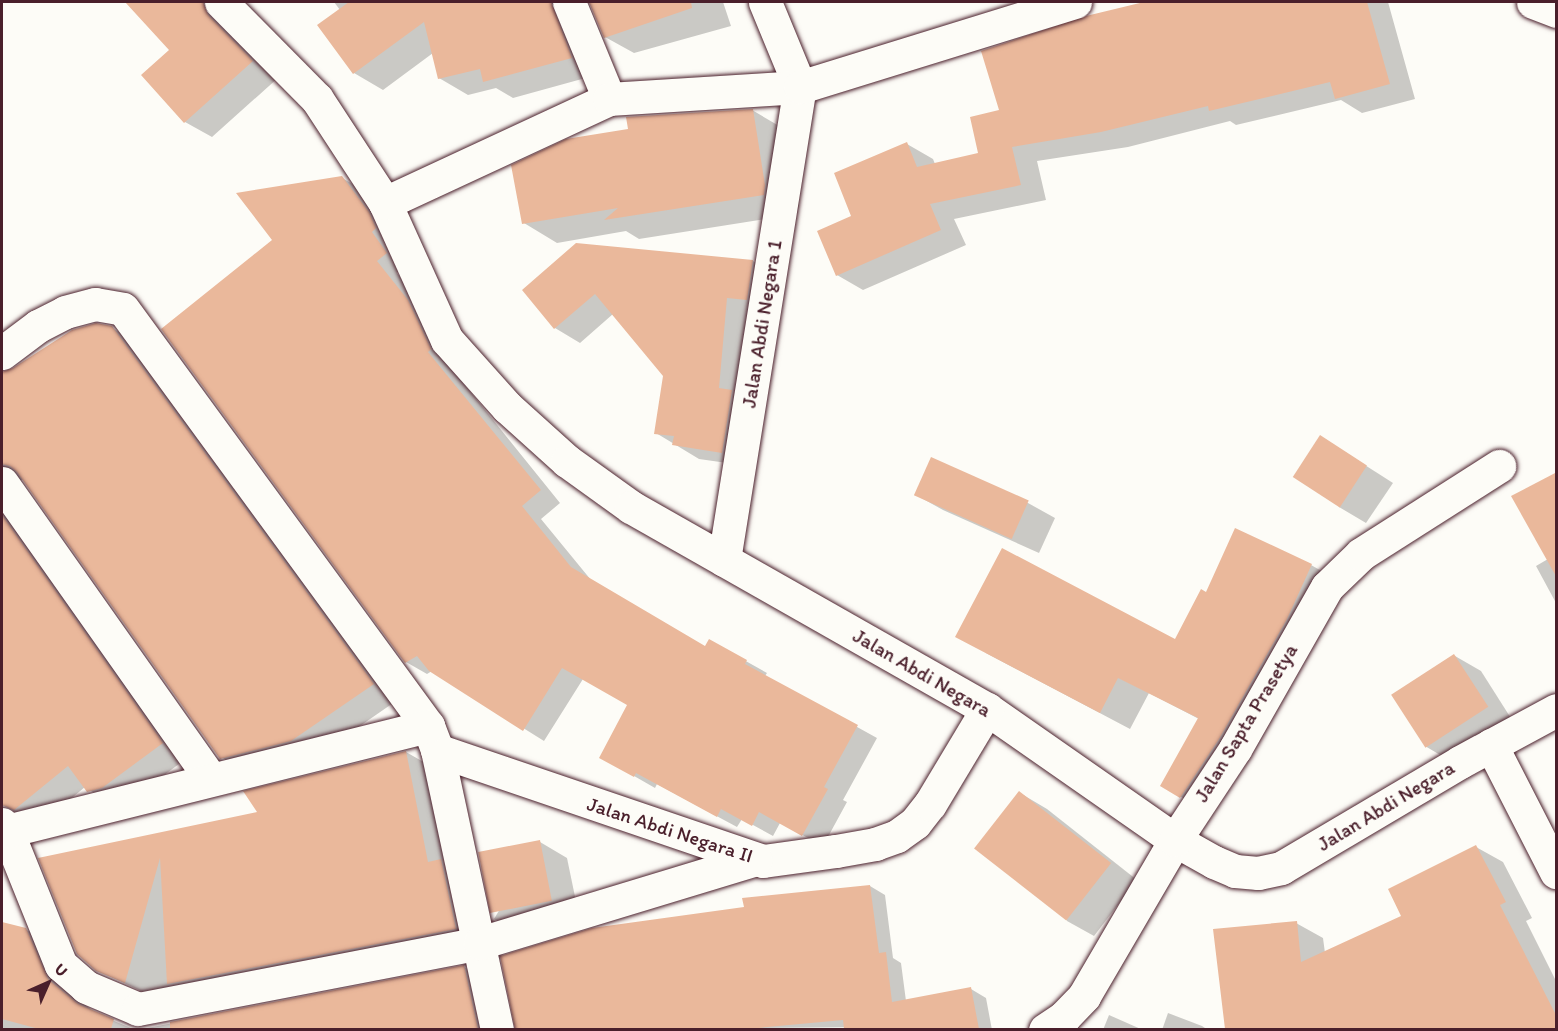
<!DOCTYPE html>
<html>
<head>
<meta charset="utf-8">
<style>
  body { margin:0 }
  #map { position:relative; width:1558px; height:1031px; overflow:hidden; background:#fdfcf7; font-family:Itim,sans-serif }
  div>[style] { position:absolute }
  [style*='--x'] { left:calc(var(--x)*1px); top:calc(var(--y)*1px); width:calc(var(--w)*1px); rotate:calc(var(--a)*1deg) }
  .shadow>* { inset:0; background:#0003 }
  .building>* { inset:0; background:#eab89b; transform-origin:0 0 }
  .roads { filter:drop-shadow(0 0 2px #4a1f2b) drop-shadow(0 0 2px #4a1f2b) }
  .minor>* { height:33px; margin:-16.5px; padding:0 16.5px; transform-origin:16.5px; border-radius:16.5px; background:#fdfcf7 }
  .tertiary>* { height:33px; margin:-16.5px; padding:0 16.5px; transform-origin:16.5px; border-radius:16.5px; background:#fdfcf7 }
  span { translate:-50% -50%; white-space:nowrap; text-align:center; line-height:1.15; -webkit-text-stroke:6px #fdfcf7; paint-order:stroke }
  .street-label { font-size:20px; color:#4a1f2b }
  .frame { position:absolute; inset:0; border:3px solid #4a1f2b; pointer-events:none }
  .north { position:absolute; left:18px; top:953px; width:60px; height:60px; -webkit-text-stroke:4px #fdfcf7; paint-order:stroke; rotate:45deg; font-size:16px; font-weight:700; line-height:24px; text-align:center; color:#4a1f2b }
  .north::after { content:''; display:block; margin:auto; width:21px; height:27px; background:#4a1f2b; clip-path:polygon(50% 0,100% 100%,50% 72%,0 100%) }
</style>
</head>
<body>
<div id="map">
  <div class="shadow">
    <div style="clip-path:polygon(127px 2px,210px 2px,279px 77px,212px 137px,185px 122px,171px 50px)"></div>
    <div style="clip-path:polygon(334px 2px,723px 2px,731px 26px,634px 53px,605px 37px,589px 2px,582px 7px,600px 74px,513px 98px,496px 88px,468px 95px,439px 78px,433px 53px,383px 90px,354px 73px,340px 10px)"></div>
    <div style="clip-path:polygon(1157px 2px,1388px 2px,1415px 99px,1362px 113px,1341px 100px,1236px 125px,1230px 121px,1128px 147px,1037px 161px,1046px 200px,954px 219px,966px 245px,863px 290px,837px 275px,853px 217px,907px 144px,933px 159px,935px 164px,980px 154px,1001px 112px,1087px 18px)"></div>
    <div style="clip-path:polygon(752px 110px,786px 130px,799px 205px,797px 214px,639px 239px,626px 231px,557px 243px,524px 223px)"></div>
    <div style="clip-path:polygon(342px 178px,363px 190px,407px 265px,397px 273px,429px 313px,448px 364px,560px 503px,541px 519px,591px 580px,706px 648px,710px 641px,767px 673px,765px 676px,877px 738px,843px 800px,847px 802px,823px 846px,780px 823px,773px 836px,742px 819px,737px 827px,657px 784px,655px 788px,601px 757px,629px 704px,583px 679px,544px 741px,432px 671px,427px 674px,406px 662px,163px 329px,274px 241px)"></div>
    <div style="clip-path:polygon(753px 261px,778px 276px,748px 466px,699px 459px,656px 433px,664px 376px,613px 314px,580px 343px,555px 328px,524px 291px)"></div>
    <div style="clip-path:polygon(112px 328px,138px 343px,399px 699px,318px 755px,247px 772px,221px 757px,24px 479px,18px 482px,187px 758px,128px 802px,114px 806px,85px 787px,40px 824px,2px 805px,2px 373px,14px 369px,72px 331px)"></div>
    <div style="clip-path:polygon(1321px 437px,1393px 483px,1366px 523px,1339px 507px)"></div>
    <div style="clip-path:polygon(1556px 483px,1556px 603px,1536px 566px,1548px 559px)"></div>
    <div style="clip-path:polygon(916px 495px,1028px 503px,1055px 518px,1039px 553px,943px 510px)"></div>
    <div style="clip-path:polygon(1311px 565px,1341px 582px,1211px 814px,1162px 786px,1199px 719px,1149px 693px,1130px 729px,986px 653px,1176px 641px,1207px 594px)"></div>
    <div style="clip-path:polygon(1455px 656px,1481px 671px,1514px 723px,1452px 762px,1425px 746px)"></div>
    <div style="clip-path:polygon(406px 752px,427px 764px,476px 940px,162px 1001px,97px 970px,40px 859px,260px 813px)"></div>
    <div style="clip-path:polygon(1020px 793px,1047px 809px,1137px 880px,1094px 936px,1067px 921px)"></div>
    <div style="clip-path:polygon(540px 842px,567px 858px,579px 916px,521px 934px,494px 919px)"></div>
    <div style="clip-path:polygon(1476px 847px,1503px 862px,1532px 918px,1526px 921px,1556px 981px,1556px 1030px,1247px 1030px,1225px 1017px,1296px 923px,1323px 938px,1325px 953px,1403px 917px)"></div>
    <div style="clip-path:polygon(870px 886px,885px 895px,893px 958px,901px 963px,906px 1001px,971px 989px,986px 998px,992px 1030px,870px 1030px,870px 1027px,527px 1030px,524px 1000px,745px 908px)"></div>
    <div style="clip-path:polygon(2px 924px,25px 929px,53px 945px,75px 996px,95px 1013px,131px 1028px,142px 1029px,464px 967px,491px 982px,478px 1014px,480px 1030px,2px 1030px)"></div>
    <div style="clip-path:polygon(1168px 1013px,1202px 1026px,1208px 1030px,1162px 1030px)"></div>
    <div style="clip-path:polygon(1109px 1015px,1143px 1030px,1103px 1030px)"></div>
  </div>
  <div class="building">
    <div style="clip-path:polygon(125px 2px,203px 2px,208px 15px,253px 61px,184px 123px,141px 75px,169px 50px)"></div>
    <div style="clip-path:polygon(349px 2px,551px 2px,572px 58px,483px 82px,480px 69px,438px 79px,424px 22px,353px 74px,317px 25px)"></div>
    <div style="clip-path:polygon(589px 2px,691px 2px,692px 8px,604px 38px)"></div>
    <div style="clip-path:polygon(1144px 2px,1367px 2px,1390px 84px,1335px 99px,1330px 82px,1209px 111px,1208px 106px,1101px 132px,1012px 147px,1021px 185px,930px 204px,941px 230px,836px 276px,817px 231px,851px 216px,834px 173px,907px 142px,917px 167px,978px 153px,970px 117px,999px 110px,981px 51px,1086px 16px)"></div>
    <div style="clip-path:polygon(753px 109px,765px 185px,764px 195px,604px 220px,618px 208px,522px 224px,511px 165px,566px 139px,628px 129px,626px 117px)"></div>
    <div style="clip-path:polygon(342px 176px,369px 212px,376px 228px,372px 232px,387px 253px,377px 261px,408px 300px,431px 349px,428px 352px,541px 490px,522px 506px,571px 567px,705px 646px,709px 639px,747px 660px,745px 664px,858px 725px,824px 787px,828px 789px,802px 836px,759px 812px,752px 826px,721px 809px,717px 817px,636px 773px,634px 777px,599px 758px,627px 705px,562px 668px,523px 731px,429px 671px,417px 656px,405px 663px,161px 329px,272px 240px,236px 193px)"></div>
    <div style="clip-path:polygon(576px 243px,753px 260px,747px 300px,727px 298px,719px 388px,732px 390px,722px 453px,672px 445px,674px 436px,654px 434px,663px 376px,595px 294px,554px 329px,522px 290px)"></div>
    <div style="clip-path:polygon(96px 323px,112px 326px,374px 684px,291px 741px,220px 759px,17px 472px,10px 466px,2px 464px,2px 372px,13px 368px,72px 330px)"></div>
    <div style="left:1320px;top:435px;width:56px;height:50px;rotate:33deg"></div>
    <div style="left:931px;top:457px;width:107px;height:42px;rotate:24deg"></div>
    <div style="clip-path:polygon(1557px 472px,1557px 578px,1511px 496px)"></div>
    <div style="clip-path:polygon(2px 515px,163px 743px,102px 788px,87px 792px,68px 766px,14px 810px,2px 805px)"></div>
    <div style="clip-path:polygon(1235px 528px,1312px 564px,1287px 619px,1219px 739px,1180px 798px,1160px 786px,1198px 718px,1118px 678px,1100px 713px,955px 637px,1002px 548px,1175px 639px,1201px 589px,1206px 592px)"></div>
    <div style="left:1454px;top:654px;width:63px;height:75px;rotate:57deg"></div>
    <div style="clip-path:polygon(406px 751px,428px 862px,441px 859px,456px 929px,167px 984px,160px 858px,125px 983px,96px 971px,77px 954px,38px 858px,257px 812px,243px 791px)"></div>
    <div style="left:1019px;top:791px;width:117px;height:73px;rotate:38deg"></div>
    <div style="left:540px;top:840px;width:62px;height:63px;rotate:79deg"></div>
    <div style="clip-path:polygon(1476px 845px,1506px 902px,1500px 905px,1557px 1017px,1557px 1029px,1225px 1029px,1213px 929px,1297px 921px,1301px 962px,1401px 916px,1388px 889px)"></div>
    <div style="clip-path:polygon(870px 885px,879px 953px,886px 952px,892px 1002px,971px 987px,979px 1029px,844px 1029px,843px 1020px,747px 1029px,515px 1029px,500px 956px,592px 928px,744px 907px,742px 898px)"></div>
    <div style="clip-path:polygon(2px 922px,26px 928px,48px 979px,78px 1004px,114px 1019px,111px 1029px,39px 1029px,2px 1019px)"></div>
    <div style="clip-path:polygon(464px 965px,478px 1029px,170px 1029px,170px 1022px)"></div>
  </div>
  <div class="roads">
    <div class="minor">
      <div style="--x:569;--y:2;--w:105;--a:67.6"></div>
      <div style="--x:385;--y:203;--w:150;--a:65.7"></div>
      <div style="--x:447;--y:340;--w:90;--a:48.2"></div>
      <div style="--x:507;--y:407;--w:81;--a:42"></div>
      <div style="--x:567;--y:461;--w:79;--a:35.7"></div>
      <div style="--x:631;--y:507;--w:409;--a:29.6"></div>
      <div style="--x:987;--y:709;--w:229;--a:34.9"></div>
      <div style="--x:1175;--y:840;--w:45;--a:29.4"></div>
      <div style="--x:1214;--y:862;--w:23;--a:23"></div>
      <div style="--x:1235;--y:871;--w:23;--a:5"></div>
      <div style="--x:1258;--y:873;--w:24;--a:-12"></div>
      <div style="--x:1281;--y:868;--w:208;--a:-30.6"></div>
      <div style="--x:1460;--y:762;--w:109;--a:-28.4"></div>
      <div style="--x:2;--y:353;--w:45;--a:-36.9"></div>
      <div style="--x:38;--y:326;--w:30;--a:-27"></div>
      <div style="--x:65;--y:312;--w:31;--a:-15"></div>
      <div style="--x:95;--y:304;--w:28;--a:10"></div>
      <div style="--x:123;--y:309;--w:517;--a:53.82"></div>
      <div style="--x:428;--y:726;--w:26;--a:69"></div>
      <div style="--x:437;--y:750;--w:286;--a:77.9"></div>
      <div style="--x:2;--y:483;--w:362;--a:54.8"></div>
      <div style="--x:724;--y:560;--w:479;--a:-80.9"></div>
      <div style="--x:800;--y:87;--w:92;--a:-112.4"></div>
      <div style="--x:1491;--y:745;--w:143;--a:62.9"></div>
      <div style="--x:437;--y:750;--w:344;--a:18.8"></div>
      <div style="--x:763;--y:861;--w:74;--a:-7.8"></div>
      <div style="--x:836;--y:851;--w:40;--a:-10"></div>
      <div style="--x:875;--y:844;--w:23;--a:-20"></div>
      <div style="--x:897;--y:836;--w:22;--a:-36"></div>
      <div style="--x:915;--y:823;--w:24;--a:-52"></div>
      <div style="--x:930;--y:804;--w:111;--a:-59"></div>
      <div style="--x:2;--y:824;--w:9;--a:54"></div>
      <div style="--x:7;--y:831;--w:144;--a:68.1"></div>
      <div style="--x:61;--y:965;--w:33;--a:41"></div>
      <div style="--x:86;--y:987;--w:56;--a:22.9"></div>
      <div style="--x:138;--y:1009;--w:348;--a:-10.9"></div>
      <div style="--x:480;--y:943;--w:288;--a:-16.9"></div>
      <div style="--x:7;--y:831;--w:434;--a:-14"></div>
      <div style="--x:1045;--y:1030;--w:23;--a:-34"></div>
      <div style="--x:1064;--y:1017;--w:29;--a:-46"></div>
      <div style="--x:1084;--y:996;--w:181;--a:-59.7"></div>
      <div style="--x:1175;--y:840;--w:109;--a:-56.6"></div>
      <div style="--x:1235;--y:749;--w:186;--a:-60.4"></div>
      <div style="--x:1327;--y:587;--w:47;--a:-44.1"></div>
      <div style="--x:1361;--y:554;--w:164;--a:-32.5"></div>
    </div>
    <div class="tertiary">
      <div style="--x:221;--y:2;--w:136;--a:45.3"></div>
      <div style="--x:317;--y:99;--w:124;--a:56.8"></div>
      <div style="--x:385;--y:203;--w:247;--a:-24.9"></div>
      <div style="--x:609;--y:99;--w:191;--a:-3.6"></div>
      <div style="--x:800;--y:87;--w:288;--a:-17.2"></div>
      <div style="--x:1533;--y:2;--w:25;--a:21"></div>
    </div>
  </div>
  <div class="street-label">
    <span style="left:762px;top:324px;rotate:-81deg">Jalan Abdi Negara 1</span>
    <span style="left:922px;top:673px;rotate:30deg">Jalan Abdi Negara</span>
    <span style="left:1246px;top:723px;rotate:-59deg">Jalan Sapta Prasetya</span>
    <span style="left:1386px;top:806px;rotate:-31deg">Jalan Abdi Negara</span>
    <span style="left:670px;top:830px;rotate:18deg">Jalan Abdi Negara II</span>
  </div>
  <div class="frame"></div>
  <div class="north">U</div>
</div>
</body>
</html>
